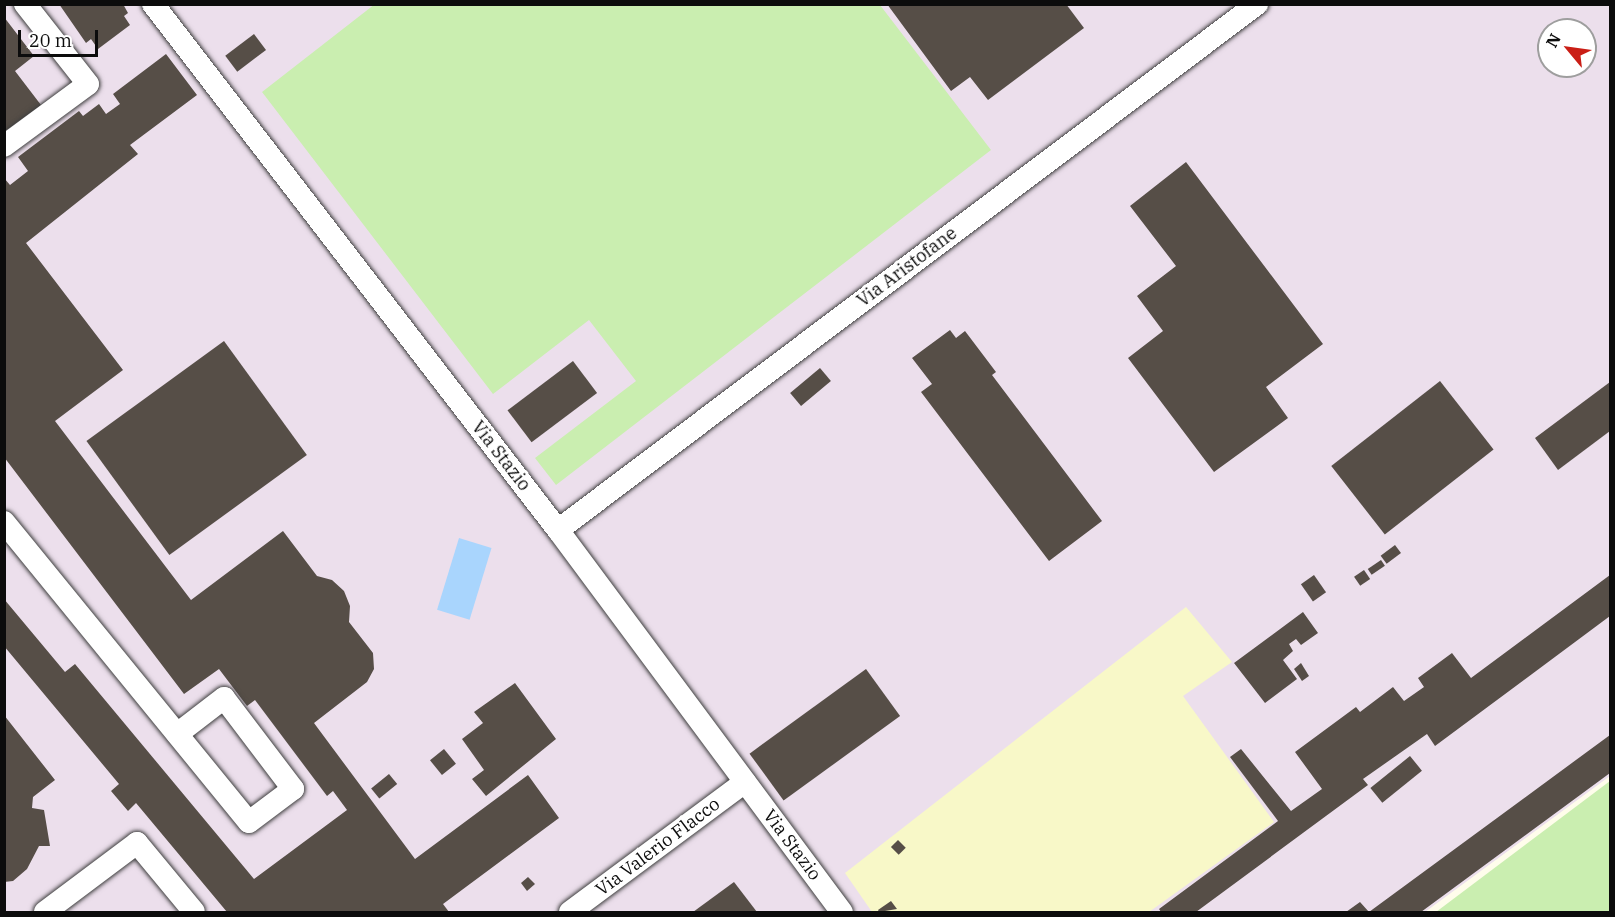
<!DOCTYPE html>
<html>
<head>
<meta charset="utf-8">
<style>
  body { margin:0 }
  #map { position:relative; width:1615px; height:917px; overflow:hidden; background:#fffdeb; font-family:"IBM Plex Serif",serif }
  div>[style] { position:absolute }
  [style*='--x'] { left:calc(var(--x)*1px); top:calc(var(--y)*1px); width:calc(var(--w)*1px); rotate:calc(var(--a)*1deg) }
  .industrial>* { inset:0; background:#ecdfec }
  .farmland>* { inset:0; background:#f8f8c8 }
  .green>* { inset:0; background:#caeeb0 }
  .water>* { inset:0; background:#a9d5fd; transform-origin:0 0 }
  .building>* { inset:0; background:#564e47; transform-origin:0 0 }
  .roads { filter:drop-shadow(0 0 2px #3f3f3f) drop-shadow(0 0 2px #3f3f3f) }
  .minor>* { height:22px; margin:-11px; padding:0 11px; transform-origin:11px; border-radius:11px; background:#fff }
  span { translate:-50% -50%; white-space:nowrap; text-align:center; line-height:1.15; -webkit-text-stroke:6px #fff; paint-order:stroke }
  .street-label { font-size:18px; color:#0c0c0c }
  .frame { position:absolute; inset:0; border:6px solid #0c0c0c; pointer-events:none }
  .north { position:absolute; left:1537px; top:18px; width:60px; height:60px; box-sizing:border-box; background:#fff; border:2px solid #9e9e9e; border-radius:50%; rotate:299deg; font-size:16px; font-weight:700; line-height:24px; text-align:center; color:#0c0c0c }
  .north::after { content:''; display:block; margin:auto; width:21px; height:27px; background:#ca1e16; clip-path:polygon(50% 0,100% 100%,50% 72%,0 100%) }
  .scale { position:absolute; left:18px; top:30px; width:80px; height:27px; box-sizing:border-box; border:3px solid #0c0c0c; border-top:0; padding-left:8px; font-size:18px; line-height:21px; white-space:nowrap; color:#0c0c0c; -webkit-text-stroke:4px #fff; paint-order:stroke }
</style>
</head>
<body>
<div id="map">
  <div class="industrial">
    <div style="clip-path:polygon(evenodd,5px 5px,1610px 5px,1610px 776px,1425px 912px,5px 912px,5px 5px,1549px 30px,1585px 30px,1585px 66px,1549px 66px,1549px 30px)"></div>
  </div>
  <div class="farmland">
    <div style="clip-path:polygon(1186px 607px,1232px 662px,1183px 696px,1274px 822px,1149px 912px,872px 912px,845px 873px)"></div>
  </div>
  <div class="green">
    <div style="clip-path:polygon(375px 4px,880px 5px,991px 150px,556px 485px,535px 458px,636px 381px,589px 320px,493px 394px,262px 92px)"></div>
    <div style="clip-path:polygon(1610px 781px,1610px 912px,1436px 912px)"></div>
  </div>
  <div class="water">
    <div style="left:459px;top:538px;width:34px;height:75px;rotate:17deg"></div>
  </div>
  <div class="building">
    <div style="clip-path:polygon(59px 4px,123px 4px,128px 13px,124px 16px,130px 25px,98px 49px,91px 39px,86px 43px)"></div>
    <div style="clip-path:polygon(887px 4px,1066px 4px,1084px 28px,988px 100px,970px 77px,951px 91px)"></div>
    <div style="clip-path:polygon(4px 17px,34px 56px,15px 71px,41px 105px,4px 132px)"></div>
    <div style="left:254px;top:34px;width:20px;height:36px;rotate:53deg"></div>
    <div style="clip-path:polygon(166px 54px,197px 95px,130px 145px,138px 154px,26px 243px,123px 370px,55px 421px,191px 600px,283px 531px,317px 576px,332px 580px,344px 591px,350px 606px,349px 622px,373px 653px,374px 669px,367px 682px,314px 723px,415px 859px,528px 775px,559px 818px,443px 904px,449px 912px,227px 912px,136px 803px,128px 811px,111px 791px,119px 784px,4px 646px,4px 599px,65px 672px,75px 664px,254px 879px,347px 810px,333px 791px,327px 796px,255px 700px,247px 706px,219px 669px,184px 694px,4px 457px,4px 178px,10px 185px,28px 171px,18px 157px,79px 111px,83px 116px,99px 104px,106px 114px,120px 104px,113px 94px)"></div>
    <div style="clip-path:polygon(1186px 162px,1323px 344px,1266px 387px,1288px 418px,1214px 472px,1128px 358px,1163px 331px,1137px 296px,1176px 266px,1130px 206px)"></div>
    <div style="clip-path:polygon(950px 330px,956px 338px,965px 331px,996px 372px,992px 375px,1102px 521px,1049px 561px,921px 392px,932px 384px,912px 358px)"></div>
    <div style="left:224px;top:341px;width:141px;height:170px;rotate:54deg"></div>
    <div style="left:573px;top:361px;width:40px;height:82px;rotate:53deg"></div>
    <div style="left:820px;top:368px;width:17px;height:39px;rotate:50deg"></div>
    <div style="left:1440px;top:381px;width:87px;height:138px;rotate:52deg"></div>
    <div style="clip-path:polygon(1610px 382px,1610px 431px,1558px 470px,1535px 438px)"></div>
    <div style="left:1395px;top:545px;width:10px;height:18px;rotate:53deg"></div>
    <div style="left:1381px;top:560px;width:7px;height:16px;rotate:56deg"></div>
    <div style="left:1364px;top:570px;width:11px;height:12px;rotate:56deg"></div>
    <div style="left:1314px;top:575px;width:21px;height:16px;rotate:55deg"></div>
    <div style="clip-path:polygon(1610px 575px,1610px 616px,1435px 746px,1427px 734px,1363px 779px,1368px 785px,1196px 912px,1161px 912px,1159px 909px,1278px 821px,1230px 757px,1241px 749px,1291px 811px,1322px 789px,1295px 752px,1356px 707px,1360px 712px,1393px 687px,1404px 701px,1424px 687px,1418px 678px,1452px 653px,1471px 678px)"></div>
    <div style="clip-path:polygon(1303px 612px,1318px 633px,1301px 645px,1296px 639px,1289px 644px,1293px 651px,1283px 660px,1297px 679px,1265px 703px,1234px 663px)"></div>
    <div style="clip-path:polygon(1301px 663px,1309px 676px,1302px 681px,1294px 669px)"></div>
    <div style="left:866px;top:669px;width:58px;height:144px;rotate:54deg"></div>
    <div style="clip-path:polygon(515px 683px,556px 739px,486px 796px,472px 779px,484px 770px,462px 739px,483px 723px,474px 712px)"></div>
    <div style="clip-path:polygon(4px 715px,55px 780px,33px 797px,32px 808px,44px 810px,50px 846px,39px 846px,27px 869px,13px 881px,4px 882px)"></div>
    <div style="clip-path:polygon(1610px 735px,1610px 773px,1421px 912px,1346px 912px,1360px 902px,1369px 912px)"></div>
    <div style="left:444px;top:749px;width:19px;height:18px;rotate:51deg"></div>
    <div style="left:1410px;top:756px;width:19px;height:51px;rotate:51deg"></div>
    <div style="left:389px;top:774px;width:13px;height:23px;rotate:51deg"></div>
    <div style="left:898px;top:840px;width:11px;height:10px;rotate:45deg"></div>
    <div style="clip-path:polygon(528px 877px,535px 884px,527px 891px,521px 883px)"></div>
    <div style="clip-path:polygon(734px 882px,757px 912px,693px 912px)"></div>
    <div style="clip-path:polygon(891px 901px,897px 909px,879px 912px,878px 910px)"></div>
  </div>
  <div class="roads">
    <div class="minor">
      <div style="--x:153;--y:4;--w:664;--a:52.41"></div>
      <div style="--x:558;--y:530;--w:476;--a:53.4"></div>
      <div style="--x:4;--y:146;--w:104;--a:-36.4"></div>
      <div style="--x:88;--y:84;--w:102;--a:-128.2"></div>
      <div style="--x:4;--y:522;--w:387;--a:50.8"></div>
      <div style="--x:249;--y:822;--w:55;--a:-36.9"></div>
      <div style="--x:293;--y:789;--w:114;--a:-127.2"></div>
      <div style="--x:224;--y:698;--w:59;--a:142.5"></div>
      <div style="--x:558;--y:530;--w:875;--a:-36.96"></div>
      <div style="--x:45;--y:912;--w:115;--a:-36.9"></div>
      <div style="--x:137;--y:843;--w:89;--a:50.4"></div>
      <div style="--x:570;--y:912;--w:218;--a:-36.6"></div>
    </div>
  </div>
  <div class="street-label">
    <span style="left:907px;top:267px;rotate:-37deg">Via Aristofane</span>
    <span style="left:501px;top:456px;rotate:52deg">Via Stazio</span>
    <span style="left:792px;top:845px;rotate:53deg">Via Stazio</span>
    <span style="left:658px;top:847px;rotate:-37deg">Via Valerio Flacco</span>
  </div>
  <div class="frame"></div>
  <div class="north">N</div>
  <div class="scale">20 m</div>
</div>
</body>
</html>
